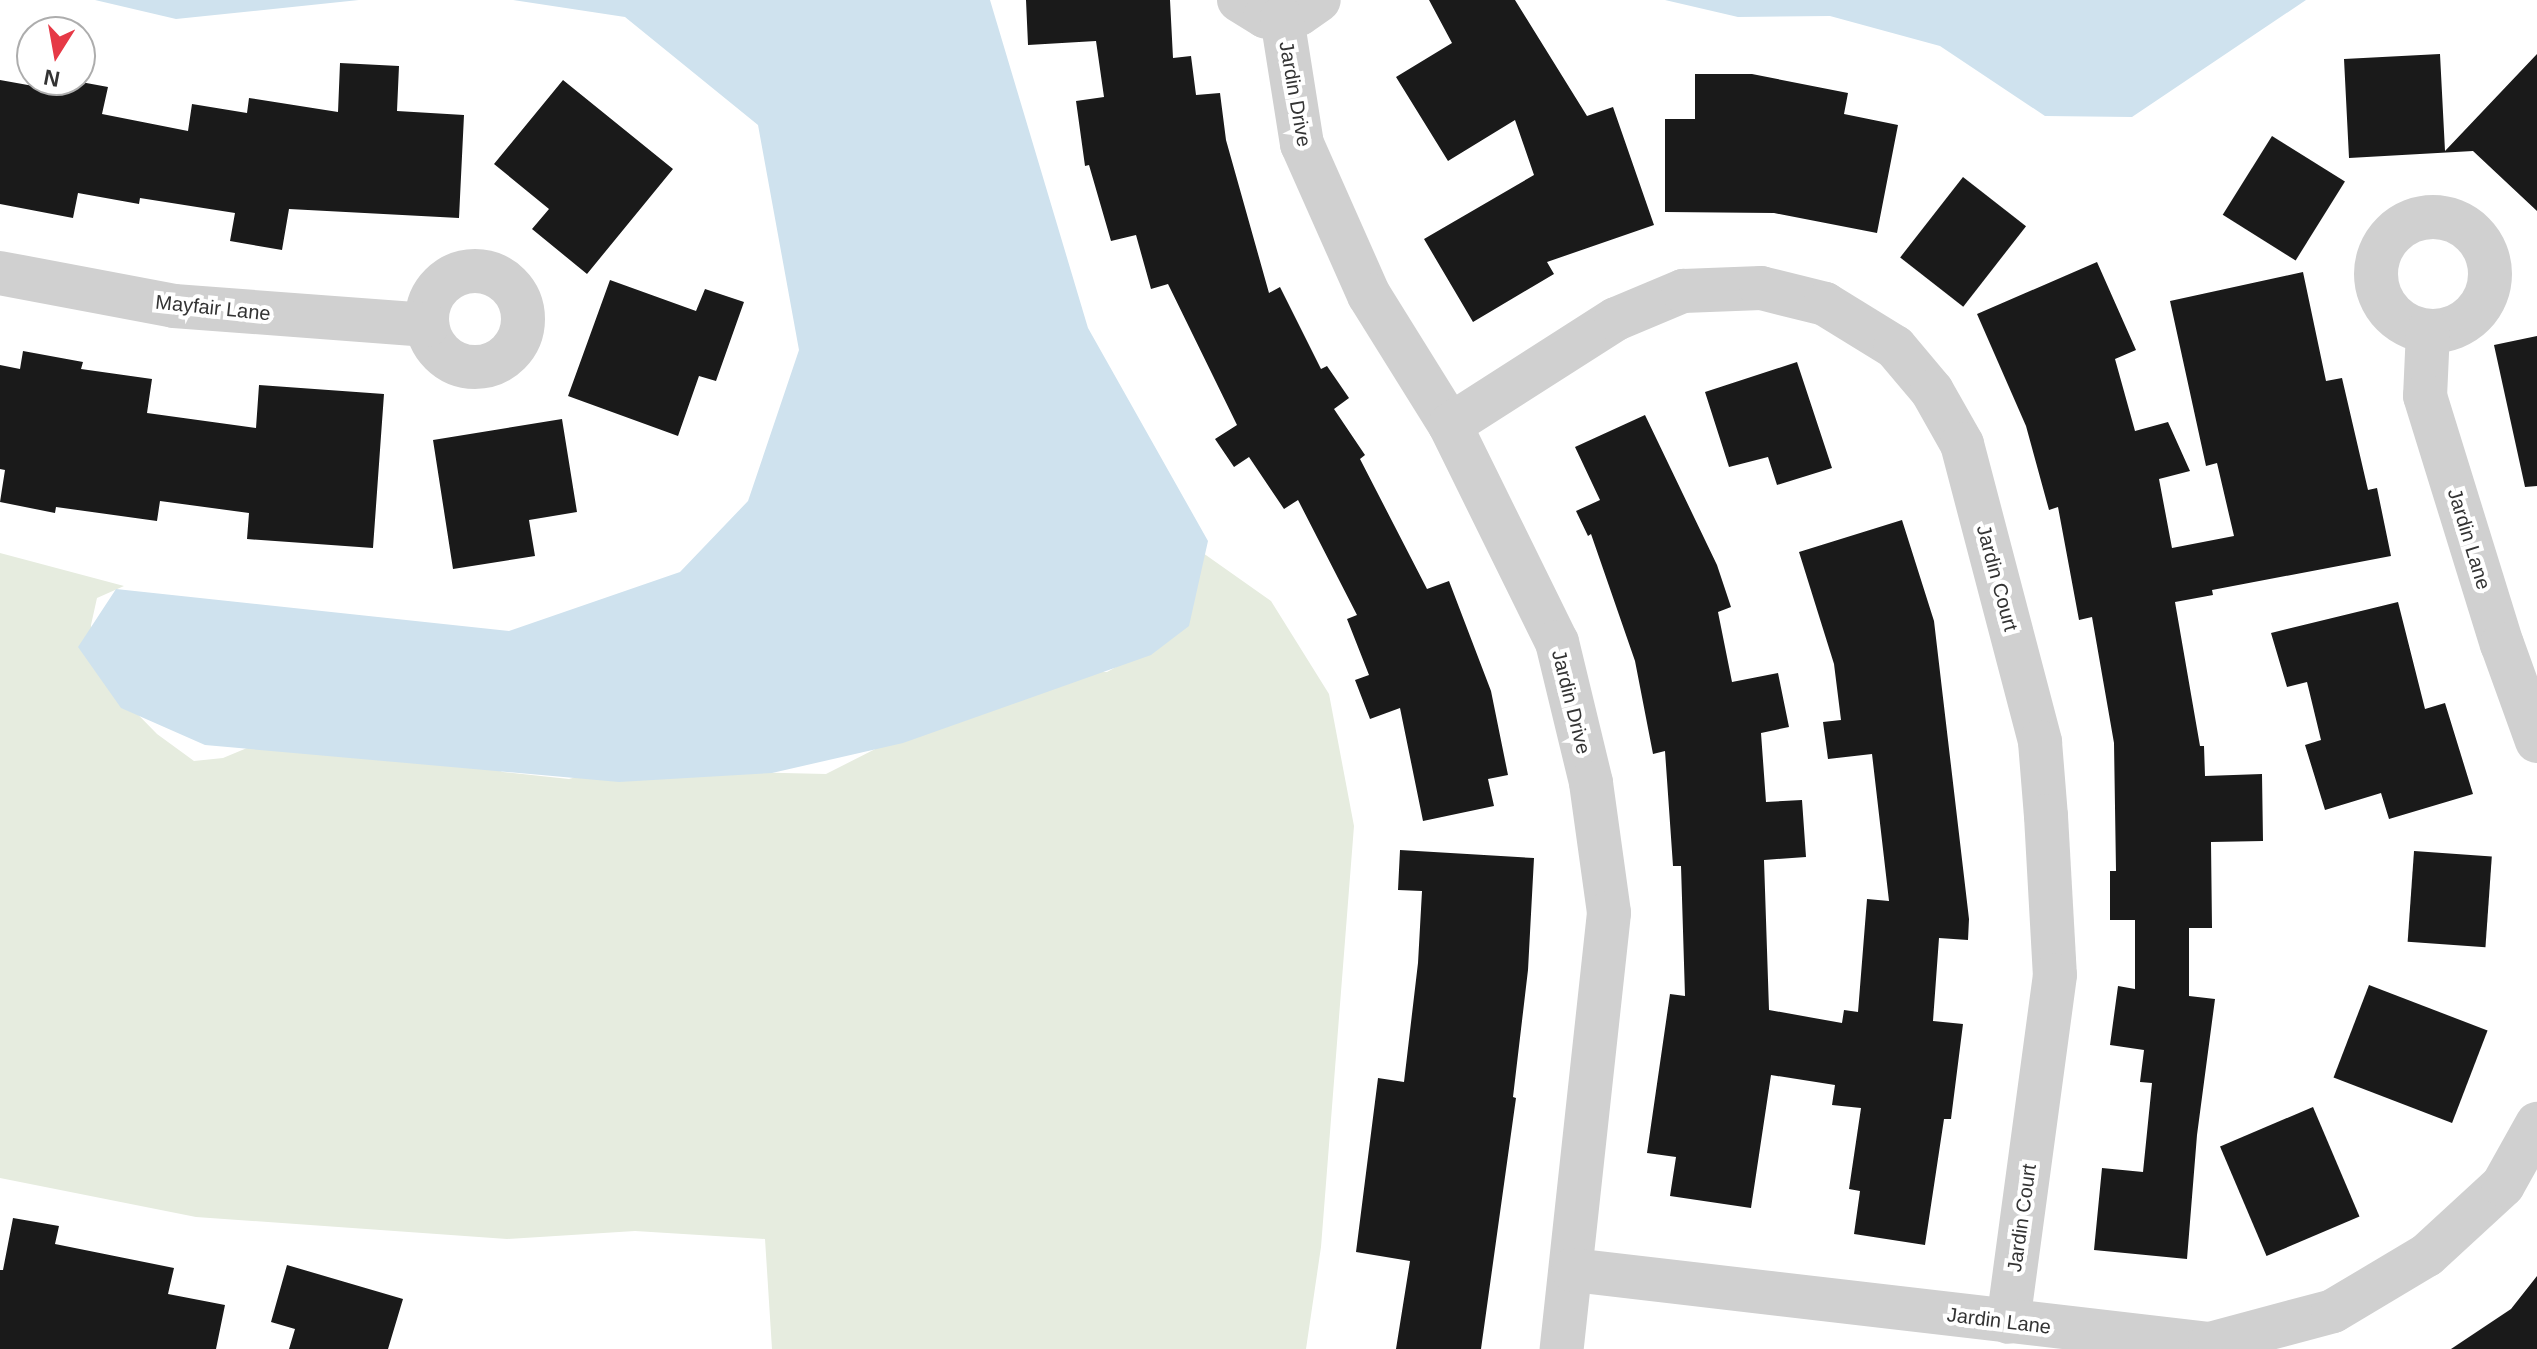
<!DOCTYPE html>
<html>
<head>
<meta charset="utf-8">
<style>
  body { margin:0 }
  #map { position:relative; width:2537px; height:1349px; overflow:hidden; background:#fff; font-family:Helvetica,sans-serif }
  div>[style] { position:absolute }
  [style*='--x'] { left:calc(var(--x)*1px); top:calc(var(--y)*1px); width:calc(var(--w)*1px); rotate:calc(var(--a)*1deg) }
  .green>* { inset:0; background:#e6ecdf }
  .water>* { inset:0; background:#cfe2ee }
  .building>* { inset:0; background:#1a1a1a; transform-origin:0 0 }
  .minor>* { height:44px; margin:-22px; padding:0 22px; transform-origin:22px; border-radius:22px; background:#d0d0d0 }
  .minor>.ring { margin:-22px; padding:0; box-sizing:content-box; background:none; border:44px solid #d0d0d0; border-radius:50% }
  span { translate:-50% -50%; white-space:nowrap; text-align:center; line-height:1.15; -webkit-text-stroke:8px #fff; paint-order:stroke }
  .street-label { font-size:20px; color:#333 }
  .north { position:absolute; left:16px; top:16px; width:80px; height:80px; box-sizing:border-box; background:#fff; border:2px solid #adadad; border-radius:50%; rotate:191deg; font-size:22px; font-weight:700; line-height:32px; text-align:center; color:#333 }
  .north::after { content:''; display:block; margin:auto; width:28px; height:36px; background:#e63946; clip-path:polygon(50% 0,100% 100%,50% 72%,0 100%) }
</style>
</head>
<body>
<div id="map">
  <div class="green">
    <div style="clip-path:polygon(1186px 541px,1271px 601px,1329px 694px,1354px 826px,1321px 1247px,1306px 1349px,772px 1349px,765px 1239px,635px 1231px,507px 1239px,196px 1217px,0 1178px,0 553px,124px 586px,97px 598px,91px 625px,92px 662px,108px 684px,157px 734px,194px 761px,223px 758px,269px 739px,447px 752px,503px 772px,569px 779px,605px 769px,826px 774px,962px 705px,1067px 672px,1107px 672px,1145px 651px)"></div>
  </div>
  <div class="water">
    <div style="clip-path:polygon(95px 0,359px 0,176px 19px)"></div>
    <div style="clip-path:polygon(513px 0,990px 0,1088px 328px,1208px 541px,1189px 626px,1151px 655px,903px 743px,772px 773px,619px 782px,205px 745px,121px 708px,78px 647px,116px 589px,509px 631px,680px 572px,748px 501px,799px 350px,758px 125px,625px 17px)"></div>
    <div style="clip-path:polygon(1665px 0,2306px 0,2132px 117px,2045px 116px,1940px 46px,1830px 16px,1738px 17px)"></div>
  </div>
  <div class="building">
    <div style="clip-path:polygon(1026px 0,1170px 0,1173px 58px,1191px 56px,1196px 95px,1220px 93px,1226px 140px,1269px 293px,1280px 287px,1321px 369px,1327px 366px,1349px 398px,1334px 409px,1365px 455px,1360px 459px,1427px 589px,1449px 581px,1491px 691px,1508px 775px,1488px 779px,1494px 806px,1423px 821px,1400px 708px,1370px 719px,1355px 680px,1369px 675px,1347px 619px,1357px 615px,1298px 500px,1284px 509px,1249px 457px,1234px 467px,1215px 439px,1237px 425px,1168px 284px,1151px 289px,1136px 235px,1111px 241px,1089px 165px,1085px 166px,1076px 101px,1104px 97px,1096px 41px,1028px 45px)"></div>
    <div style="clip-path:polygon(1429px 0,1515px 0,1587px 116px,1613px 107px,1654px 225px,1547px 262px,1554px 274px,1473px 322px,1424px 239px,1534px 175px,1515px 120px,1448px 161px,1396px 77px,1452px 43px)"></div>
    <div style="clip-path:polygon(2440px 54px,2445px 151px,2537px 54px,2537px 211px,2473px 151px,2349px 158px,2344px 59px)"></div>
    <div style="clip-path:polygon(340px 63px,399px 66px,397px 111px,464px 115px,459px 218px,289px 209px,282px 250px,230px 241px,235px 213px,140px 198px,139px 204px,78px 193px,73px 218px,0 204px,0 80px,39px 87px,40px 80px,70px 80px,108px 87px,102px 114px,188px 131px,192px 104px,247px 113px,249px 98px,338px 112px)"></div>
    <div style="clip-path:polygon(1695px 74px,1752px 74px,1848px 93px,1844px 114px,1898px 125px,1877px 233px,1774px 213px,1665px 212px,1665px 119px,1695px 119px)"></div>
    <div style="clip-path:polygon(563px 80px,673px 169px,587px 274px,532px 229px,549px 209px,494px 164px)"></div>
    <div style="left:2272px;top:136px;width:86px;height:93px;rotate:32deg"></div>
    <div style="left:1963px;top:177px;width:80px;height:102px;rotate:38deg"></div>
    <div style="clip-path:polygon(2097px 262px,2136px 350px,2115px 359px,2135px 431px,2168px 422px,2190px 471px,2159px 479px,2172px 548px,2234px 536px,2217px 463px,2206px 466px,2170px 301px,2303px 272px,2326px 381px,2342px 378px,2368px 490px,2377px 488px,2391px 556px,2212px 590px,2213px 595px,2175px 602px,2200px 746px,2204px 746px,2205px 776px,2262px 774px,2263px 841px,2211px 842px,2212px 928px,2189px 928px,2189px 996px,2215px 999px,2197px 1135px,2187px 1259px,2094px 1250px,2102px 1168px,2143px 1172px,2152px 1083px,2140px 1082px,2144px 1050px,2110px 1045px,2118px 986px,2135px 989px,2135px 920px,2110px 920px,2110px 871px,2116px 871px,2114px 743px,2092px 617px,2079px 620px,2058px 507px,2049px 510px,2026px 426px,1977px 314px)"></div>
    <div style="clip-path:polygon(610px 280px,696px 311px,705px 289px,744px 302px,716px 381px,699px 376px,678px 436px,568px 396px)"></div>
    <div style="clip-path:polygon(2537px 336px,2537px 486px,2525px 487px,2494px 345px)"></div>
    <div style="clip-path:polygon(23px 351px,83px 362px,81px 369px,152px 379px,147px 413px,256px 428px,259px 385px,384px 394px,373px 548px,247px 539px,249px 513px,160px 501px,157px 521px,56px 507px,55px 513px,0 502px,5px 470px,0 469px,0 365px,20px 369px)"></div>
    <div style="clip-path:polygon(1797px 362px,1832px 468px,1777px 485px,1768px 457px,1729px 467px,1705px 392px)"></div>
    <div style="clip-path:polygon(1645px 415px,1717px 565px,1731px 607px,1718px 612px,1732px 682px,1778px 673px,1789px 727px,1761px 733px,1766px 802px,1802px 800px,1806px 857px,1764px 860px,1769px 1010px,1842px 1023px,1844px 1010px,1858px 1012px,1867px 899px,1889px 901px,1872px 754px,1828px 759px,1823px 722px,1841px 720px,1834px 664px,1799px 552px,1902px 520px,1934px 621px,1969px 919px,1968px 940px,1939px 938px,1933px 1021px,1963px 1024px,1951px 1119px,1944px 1119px,1925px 1245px,1854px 1234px,1860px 1191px,1849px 1189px,1861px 1108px,1832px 1105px,1835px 1085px,1771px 1075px,1751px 1208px,1670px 1196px,1676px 1157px,1647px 1153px,1670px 994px,1685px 996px,1681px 866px,1673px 866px,1665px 751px,1653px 754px,1635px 661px,1591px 534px,1588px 536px,1576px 511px,1600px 500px,1575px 447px)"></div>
    <div style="clip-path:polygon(562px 419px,577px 512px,529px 520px,535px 556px,453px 569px,433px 440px)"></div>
    <div style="clip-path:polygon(2398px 602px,2425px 709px,2445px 703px,2473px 794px,2389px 819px,2381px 793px,2325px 810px,2305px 745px,2321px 740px,2307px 682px,2287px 687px,2271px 633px)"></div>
    <div style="clip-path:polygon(1400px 850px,1534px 858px,1528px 970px,1513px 1097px,1516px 1098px,1481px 1349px,1396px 1349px,1410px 1261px,1356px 1252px,1378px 1078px,1404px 1082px,1418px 963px,1422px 891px,1398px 890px)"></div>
    <div style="left:2414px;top:851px;width:78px;height:91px;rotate:4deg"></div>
    <div style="left:2369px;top:985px;width:127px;height:99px;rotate:21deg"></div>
    <div style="left:2313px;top:1107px;width:119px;height:101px;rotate:67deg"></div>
    <div style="clip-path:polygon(13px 1218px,59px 1226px,55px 1244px,174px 1268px,168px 1294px,225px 1305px,216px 1349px,0 1349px,0 1270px,3px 1270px)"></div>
    <div style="clip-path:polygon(287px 1265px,403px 1299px,388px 1349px,289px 1349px,295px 1329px,271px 1322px)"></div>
    <div style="clip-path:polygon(2537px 1276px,2537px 1349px,2451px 1349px,2511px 1309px)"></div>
  </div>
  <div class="minor">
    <div style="--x:1239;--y:0;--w:31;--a:32"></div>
    <div style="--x:1265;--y:16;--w:17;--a:7"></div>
    <div style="--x:1282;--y:18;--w:17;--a:-13"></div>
    <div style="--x:1299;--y:14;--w:24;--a:-35"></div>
    <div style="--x:1282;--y:18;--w:128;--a:81"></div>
    <div style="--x:1302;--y:144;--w:165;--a:66.1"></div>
    <div style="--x:1369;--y:295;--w:153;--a:58.1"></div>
    <div style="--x:1450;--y:425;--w:242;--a:63.8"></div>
    <div style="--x:1557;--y:642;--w:145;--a:76.4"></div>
    <div style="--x:1591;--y:783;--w:131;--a:82.1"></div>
    <div style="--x:1609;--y:913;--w:439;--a:96.2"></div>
    <div class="ring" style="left:2376px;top:217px;width:70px;height:70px"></div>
    <div class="ring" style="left:427px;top:271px;width:52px;height:52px"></div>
    <div style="--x:0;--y:273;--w:177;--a:10.7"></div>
    <div style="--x:174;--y:306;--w:254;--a:4.3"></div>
    <div style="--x:2428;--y:331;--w:65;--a:92.6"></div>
    <div style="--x:2425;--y:396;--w:260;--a:72.8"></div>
    <div style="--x:2502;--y:644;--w:103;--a:70.2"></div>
    <div style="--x:1450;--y:425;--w:197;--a:-32.6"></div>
    <div style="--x:1616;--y:319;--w:73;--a:-22.7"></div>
    <div style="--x:1683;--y:291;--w:78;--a:-2.2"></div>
    <div style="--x:1761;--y:288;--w:66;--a:14"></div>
    <div style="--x:1825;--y:304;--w:82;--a:31.6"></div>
    <div style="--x:1895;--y:347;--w:57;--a:49.9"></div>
    <div style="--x:1932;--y:391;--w:61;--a:60.5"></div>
    <div style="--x:1962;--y:444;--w:308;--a:75.3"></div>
    <div style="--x:2040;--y:742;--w:74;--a:85.4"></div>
    <div style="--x:2046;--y:816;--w:159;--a:86.8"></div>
    <div style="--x:2055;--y:975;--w:350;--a:97.7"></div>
    <div style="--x:1573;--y:1270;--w:641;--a:6.63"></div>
    <div style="--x:2210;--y:1344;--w:127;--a:-15"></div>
    <div style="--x:2333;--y:1311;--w:109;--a:-30.8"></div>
    <div style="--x:2427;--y:1255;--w:103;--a:-42.6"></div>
    <div style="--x:2503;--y:1185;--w:70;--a:-60.9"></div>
  </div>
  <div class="street-label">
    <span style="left:1295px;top:94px;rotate:80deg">Jardin Drive</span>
    <span style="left:213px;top:308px;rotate:6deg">Mayfair Lane</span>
    <span style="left:2469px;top:539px;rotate:73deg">Jardin Lane</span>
    <span style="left:1997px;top:578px;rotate:75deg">Jardin Court</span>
    <span style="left:1571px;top:702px;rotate:76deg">Jardin Drive</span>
    <span style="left:2022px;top:1218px;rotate:-82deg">Jardin Court</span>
    <span style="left:1999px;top:1321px;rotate:7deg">Jardin Lane</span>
  </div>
  <div class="north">N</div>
</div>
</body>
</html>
